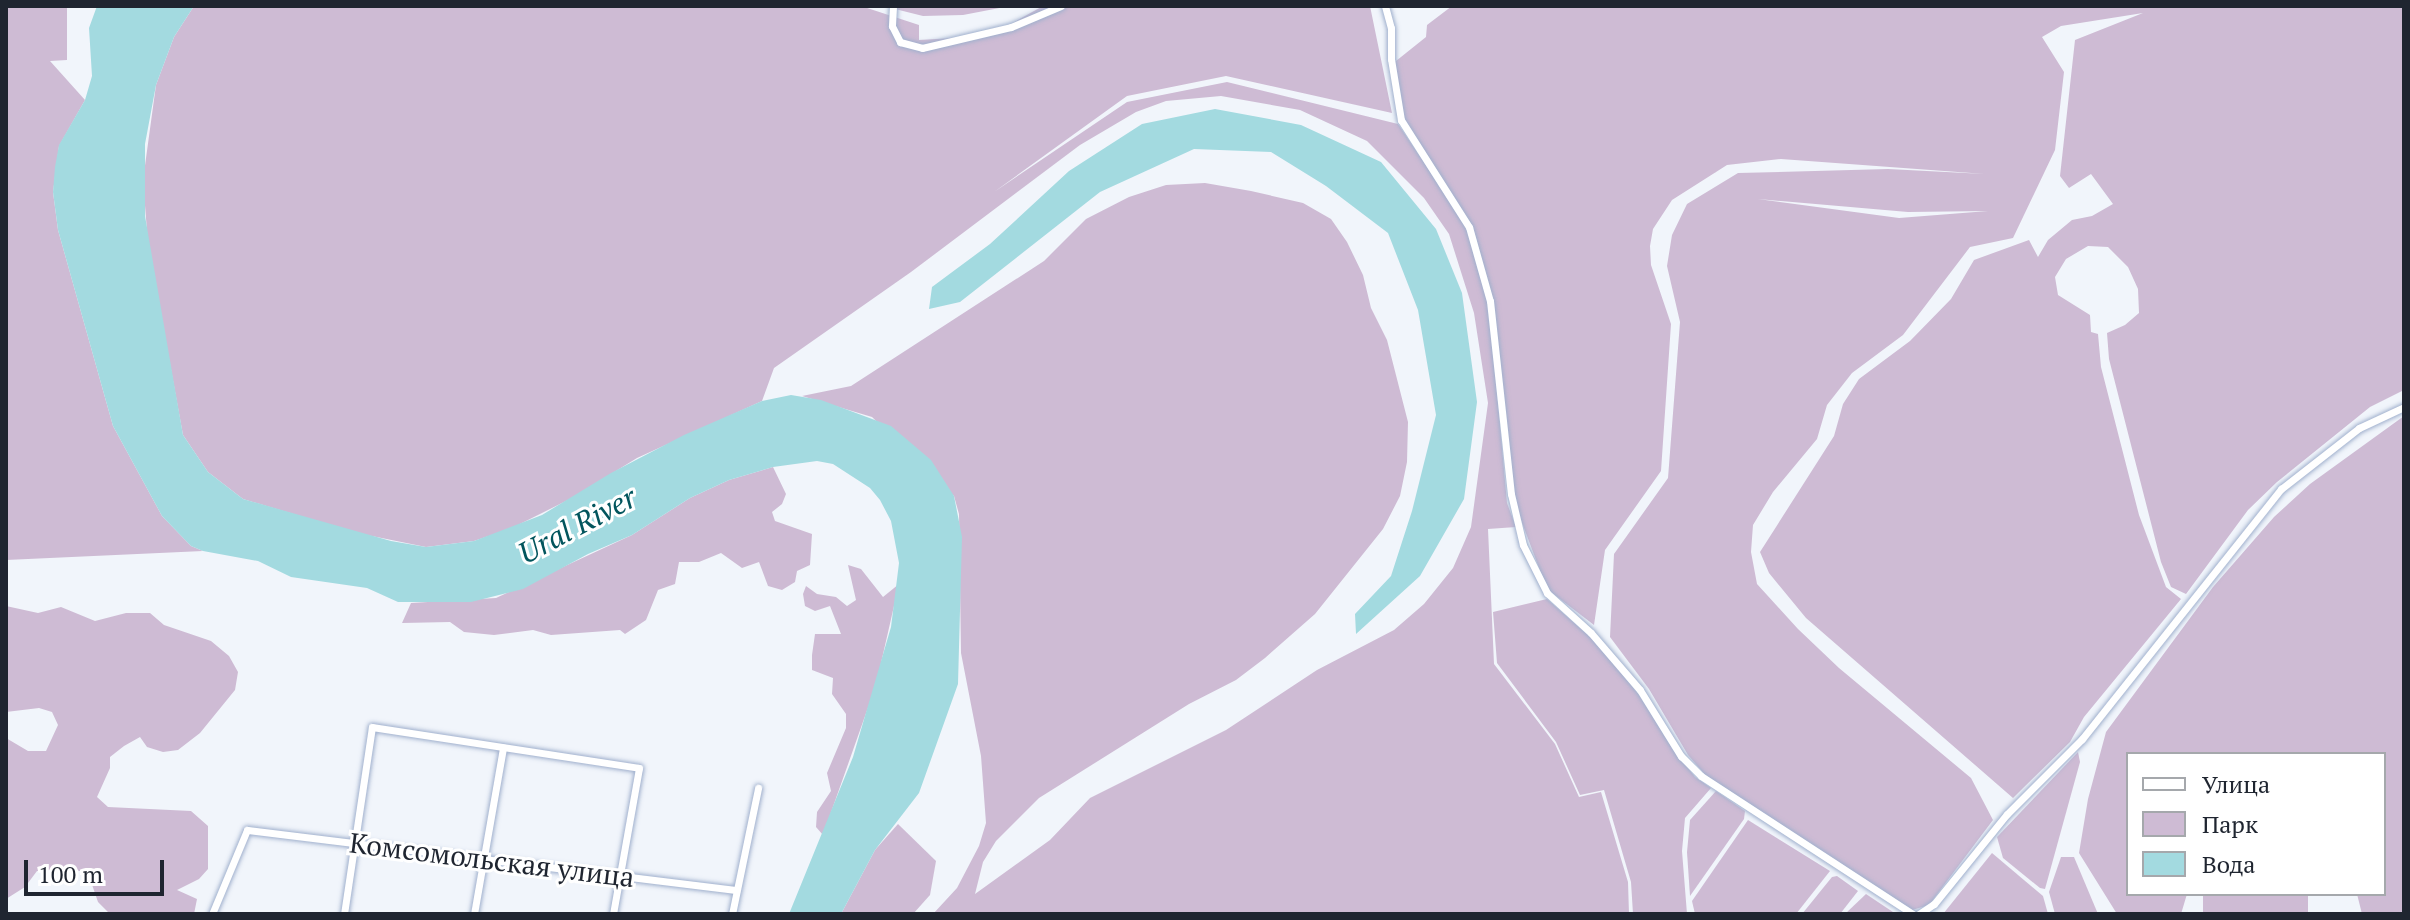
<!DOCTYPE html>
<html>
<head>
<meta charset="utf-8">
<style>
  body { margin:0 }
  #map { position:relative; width:2410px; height:920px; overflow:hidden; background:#f1f5fb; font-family:"PT Serif",serif }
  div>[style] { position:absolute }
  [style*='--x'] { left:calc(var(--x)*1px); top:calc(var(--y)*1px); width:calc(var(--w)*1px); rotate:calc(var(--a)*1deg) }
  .green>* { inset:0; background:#cebbd4; transform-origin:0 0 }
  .water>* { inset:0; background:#a3dae0 }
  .roads { filter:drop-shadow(0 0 2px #a0b0cd) drop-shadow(0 0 2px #a0b0cd) }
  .minor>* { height:7px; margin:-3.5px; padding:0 3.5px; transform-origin:3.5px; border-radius:3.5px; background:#fff }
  span { translate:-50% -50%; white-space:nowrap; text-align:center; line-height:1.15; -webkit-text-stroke:6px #fff; paint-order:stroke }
  .street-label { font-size:28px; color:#1f2530 }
  .water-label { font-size:30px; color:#02555d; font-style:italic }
  .frame { position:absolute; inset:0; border:8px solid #1f2530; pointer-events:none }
  .legend { position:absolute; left:2126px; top:752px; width:260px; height:144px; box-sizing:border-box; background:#fff; border:2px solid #a5a8ac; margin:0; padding:10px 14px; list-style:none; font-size:24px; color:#1f2530 }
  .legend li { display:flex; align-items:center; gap:16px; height:40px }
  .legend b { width:40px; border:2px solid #a5a8ac }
  .scale { position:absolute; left:24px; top:860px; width:140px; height:36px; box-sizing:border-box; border:4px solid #1f2530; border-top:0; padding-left:10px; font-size:24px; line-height:28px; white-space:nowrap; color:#1f2530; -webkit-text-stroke:6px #fff; paint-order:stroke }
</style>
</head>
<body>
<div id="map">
  <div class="green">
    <div style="clip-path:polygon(6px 6px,67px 6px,67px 60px,50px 61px,85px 100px,59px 146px,53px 192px,58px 230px,113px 426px,162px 516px,191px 546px,203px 551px,6px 560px)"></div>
    <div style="clip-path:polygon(194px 6px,861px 6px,919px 25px,919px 40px,989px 36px,1043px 6px,1370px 6px,1392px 113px,1226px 76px,1127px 96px,994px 192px,1127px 102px,1227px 82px,1398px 124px,1469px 229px,1489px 303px,1507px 503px,1516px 527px,1488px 529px,1494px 664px,1555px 744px,1579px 797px,1601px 792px,1628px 882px,1629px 914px,933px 914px,957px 888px,979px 846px,986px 823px,981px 756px,961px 653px,959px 514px,954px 496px,872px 417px,802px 396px,851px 386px,1044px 261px,1086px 219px,1129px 197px,1166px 185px,1205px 183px,1251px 191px,1303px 203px,1331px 219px,1347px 242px,1363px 275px,1371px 308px,1387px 340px,1408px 422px,1407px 462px,1400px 496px,1383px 529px,1315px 614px,1265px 658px,1236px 680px,1189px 704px,1039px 798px,996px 841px,983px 862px,975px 894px,1050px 840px,1090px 798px,1226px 730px,1317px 670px,1394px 630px,1424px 604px,1453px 568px,1471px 527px,1488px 403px,1474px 313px,1449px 234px,1424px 198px,1367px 141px,1300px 110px,1221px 96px,1166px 101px,1136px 112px,1080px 145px,911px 272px,774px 368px,762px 401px,637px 458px,572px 498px,512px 528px,474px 541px,426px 547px,357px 533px,243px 499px,208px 472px,183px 435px,148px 244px,143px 180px,156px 85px,174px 37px)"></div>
    <div style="clip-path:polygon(883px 6px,1010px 6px,963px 15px,923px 16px)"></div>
    <div style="clip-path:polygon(evenodd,1452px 6px,2404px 6px,2404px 390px,2370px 407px,2277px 482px,2248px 510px,2186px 594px,2171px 587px,2161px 562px,2109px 359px,2107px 333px,2125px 325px,2139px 313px,2138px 289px,2128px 267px,2108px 247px,2088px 246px,2066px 259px,2055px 277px,2058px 295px,2090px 315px,2091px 332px,2098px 334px,2101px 367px,2139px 515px,2166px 587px,2181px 599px,2084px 717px,2070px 742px,2013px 798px,1806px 618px,1769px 573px,1760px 552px,1834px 436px,1843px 404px,1859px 379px,1910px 341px,1951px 299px,1974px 260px,2029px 240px,2038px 257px,2048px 240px,2072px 220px,2092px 216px,2113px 204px,2091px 174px,2069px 188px,2060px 176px,2075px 40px,2143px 13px,2061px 26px,2042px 37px,2064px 72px,2055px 150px,2013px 238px,1970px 247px,1903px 335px,1852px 373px,1827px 405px,1817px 439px,1773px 492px,1753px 525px,1751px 552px,1757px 584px,1798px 629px,1839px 668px,1971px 778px,1993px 820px,1929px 905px,1909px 911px,1708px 778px,1688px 755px,1649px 689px,1610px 637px,1614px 554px,1668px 478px,1680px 322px,1667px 266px,1672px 235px,1687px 204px,1738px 173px,1888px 169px,1985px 174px,1781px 159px,1727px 165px,1672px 200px,1653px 229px,1650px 246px,1651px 265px,1671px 324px,1661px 471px,1605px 550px,1594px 625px,1547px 589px,1515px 504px,1493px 303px,1473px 227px,1402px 119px,1391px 65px,1426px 37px,1427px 25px,1452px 6px,1758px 199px,1908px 212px,1988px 211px,1899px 218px,1758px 199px)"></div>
    <div style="clip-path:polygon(2404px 416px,2404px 914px,2362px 914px,2357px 894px,2384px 894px,2384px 754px,2128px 754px,2128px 894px,2187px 894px,2181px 914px,2117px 914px,2079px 853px,2088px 799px,2106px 732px,2213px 587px,2274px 517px,2310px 484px)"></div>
    <div style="clip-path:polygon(773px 467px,786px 494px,782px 504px,772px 512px,775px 521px,812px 534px,810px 565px,797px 571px,795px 582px,782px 590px,768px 586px,759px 562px,742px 568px,721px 553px,699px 562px,679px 562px,675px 584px,658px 590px,646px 620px,625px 634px,620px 630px,551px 635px,533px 630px,494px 635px,464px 632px,450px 622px,402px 623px,411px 603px,496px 598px,632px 535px,690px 498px,729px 480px)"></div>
    <div style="clip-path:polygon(848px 565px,861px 569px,883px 597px,899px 584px,876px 685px,823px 835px,816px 827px,817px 812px,831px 791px,827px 773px,846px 728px,846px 714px,832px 694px,833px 678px,812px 670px,812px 655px,815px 634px,841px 634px,830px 606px,815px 611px,805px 606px,803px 594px,806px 586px,817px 594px,836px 597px,847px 606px,856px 600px)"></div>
    <div style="clip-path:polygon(1547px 599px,1598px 644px,1639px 695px,1672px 748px,1695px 777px,1711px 788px,1685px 818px,1682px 851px,1687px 914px,1633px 914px,1631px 882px,1604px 790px,1580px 795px,1556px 742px,1497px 663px,1493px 612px)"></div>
    <div style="clip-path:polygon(6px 606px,38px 613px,61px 607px,95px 621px,126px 613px,150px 613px,164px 625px,211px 641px,229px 656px,238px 672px,235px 690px,200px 733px,178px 750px,163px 752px,147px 747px,140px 737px,124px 746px,110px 757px,110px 768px,97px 797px,108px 807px,191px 811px,208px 826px,208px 869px,199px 879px,177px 890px,197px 899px,194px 914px,110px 914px,98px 902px,88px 873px,71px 869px,37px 871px,25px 887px,6px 899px,6px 738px,28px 751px,46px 751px,58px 725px,52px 712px,39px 708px,6px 712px)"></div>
    <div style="clip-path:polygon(2078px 752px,2080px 762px,2045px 889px,2040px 888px,2003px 858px,1997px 837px)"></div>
    <div style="clip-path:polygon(1716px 791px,1745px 811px,1744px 819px,1690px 896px,1687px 852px,1690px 820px)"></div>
    <div style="clip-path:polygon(1748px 820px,1830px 871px,1796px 914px,1695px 914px,1692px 901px)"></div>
    <div style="clip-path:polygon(898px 824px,936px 861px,930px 895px,913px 914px,841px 914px,875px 850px)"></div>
    <div style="clip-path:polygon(1992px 853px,2043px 896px,2048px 914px,1943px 914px)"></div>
    <div style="clip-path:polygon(2061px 857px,2074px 857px,2098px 914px,2055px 914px,2049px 892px)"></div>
    <div style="clip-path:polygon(1837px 876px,1858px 891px,1840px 914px,1802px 914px,1832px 877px)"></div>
    <div style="clip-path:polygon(1866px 894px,1896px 914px,1845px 914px)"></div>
    <div style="left:2203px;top:894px;width:105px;height:20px"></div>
  </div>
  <div class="water">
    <div style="clip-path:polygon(97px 6px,194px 6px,174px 37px,156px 85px,145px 144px,145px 216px,183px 435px,208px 472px,243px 499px,391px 541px,426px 547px,474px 541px,542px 515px,611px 473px,684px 435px,762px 401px,791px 395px,821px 400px,891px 426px,931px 460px,954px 496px,962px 537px,958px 684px,919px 793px,875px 850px,841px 914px,789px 914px,853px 757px,891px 627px,899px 563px,891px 521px,880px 500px,870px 488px,833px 464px,817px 461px,773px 467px,729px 480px,690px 498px,632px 535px,588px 554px,523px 589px,471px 602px,398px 602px,367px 588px,291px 577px,258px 561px,203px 551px,191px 546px,162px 516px,113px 426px,58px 230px,53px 192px,55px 167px,59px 145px,85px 100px,92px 76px,89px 28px)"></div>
    <div style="clip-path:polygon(1215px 109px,1301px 125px,1381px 162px,1436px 229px,1462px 293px,1477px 402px,1464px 499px,1420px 576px,1356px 634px,1355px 614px,1391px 576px,1412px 511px,1436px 415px,1418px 310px,1388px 233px,1326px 186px,1271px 152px,1194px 149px,1100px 192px,960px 302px,929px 309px,932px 287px,990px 244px,1069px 171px,1142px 124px)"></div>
  </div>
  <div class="roads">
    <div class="minor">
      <div style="--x:893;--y:6;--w:20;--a:93"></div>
      <div style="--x:892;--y:26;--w:18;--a:63"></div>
      <div style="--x:900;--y:42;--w:23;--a:15"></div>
      <div style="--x:922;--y:48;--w:91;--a:-13.3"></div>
      <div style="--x:1011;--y:27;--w:54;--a:-22.8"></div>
      <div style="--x:1385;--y:6;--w:23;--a:75"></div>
      <div style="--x:1391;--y:28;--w:31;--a:90"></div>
      <div style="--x:1391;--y:59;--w:62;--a:80.7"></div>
      <div style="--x:1401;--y:120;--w:127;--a:57.6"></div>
      <div style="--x:1469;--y:227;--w:77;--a:74.2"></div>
      <div style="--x:1490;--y:301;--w:194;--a:83.8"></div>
      <div style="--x:1511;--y:494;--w:52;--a:76.8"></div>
      <div style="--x:1523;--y:545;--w:54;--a:63.4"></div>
      <div style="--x:1547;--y:593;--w:59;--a:42.3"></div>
      <div style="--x:1591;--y:633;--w:75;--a:49.3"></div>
      <div style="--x:1640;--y:690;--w:78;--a:58.2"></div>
      <div style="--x:1681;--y:756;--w:28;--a:45"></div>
      <div style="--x:1701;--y:776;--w:253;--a:33.1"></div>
      <div style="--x:212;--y:914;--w:91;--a:-67.4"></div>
      <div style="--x:247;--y:830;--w:493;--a:7"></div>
      <div style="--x:344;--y:914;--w:189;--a:-81.5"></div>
      <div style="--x:372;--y:727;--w:270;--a:8.7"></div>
      <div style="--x:639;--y:768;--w:148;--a:100.1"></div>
      <div style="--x:474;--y:914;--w:169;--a:-80.1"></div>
      <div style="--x:732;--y:914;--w:129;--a:-78.3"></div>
      <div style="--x:1919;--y:914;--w:18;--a:-34"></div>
      <div style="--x:1934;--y:904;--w:116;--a:-51"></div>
      <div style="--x:2007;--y:814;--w:106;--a:-45"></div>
      <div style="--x:2082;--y:739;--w:320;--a:-51.5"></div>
      <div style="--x:2281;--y:489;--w:99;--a:-38"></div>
      <div style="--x:2359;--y:428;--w:50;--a:-25"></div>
    </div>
  </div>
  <div class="street-label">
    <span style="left:492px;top:860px;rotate:7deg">Комсомольская улица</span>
  </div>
  <div class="water-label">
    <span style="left:577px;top:525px;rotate:-28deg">Ural River</span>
  </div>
  <div class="frame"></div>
  <ul class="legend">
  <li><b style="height:10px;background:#fff"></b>Улица</li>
  <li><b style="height:22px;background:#cebbd4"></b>Парк</li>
  <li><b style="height:22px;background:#a3dae0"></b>Вода</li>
  </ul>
  <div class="scale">100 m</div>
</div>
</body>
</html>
